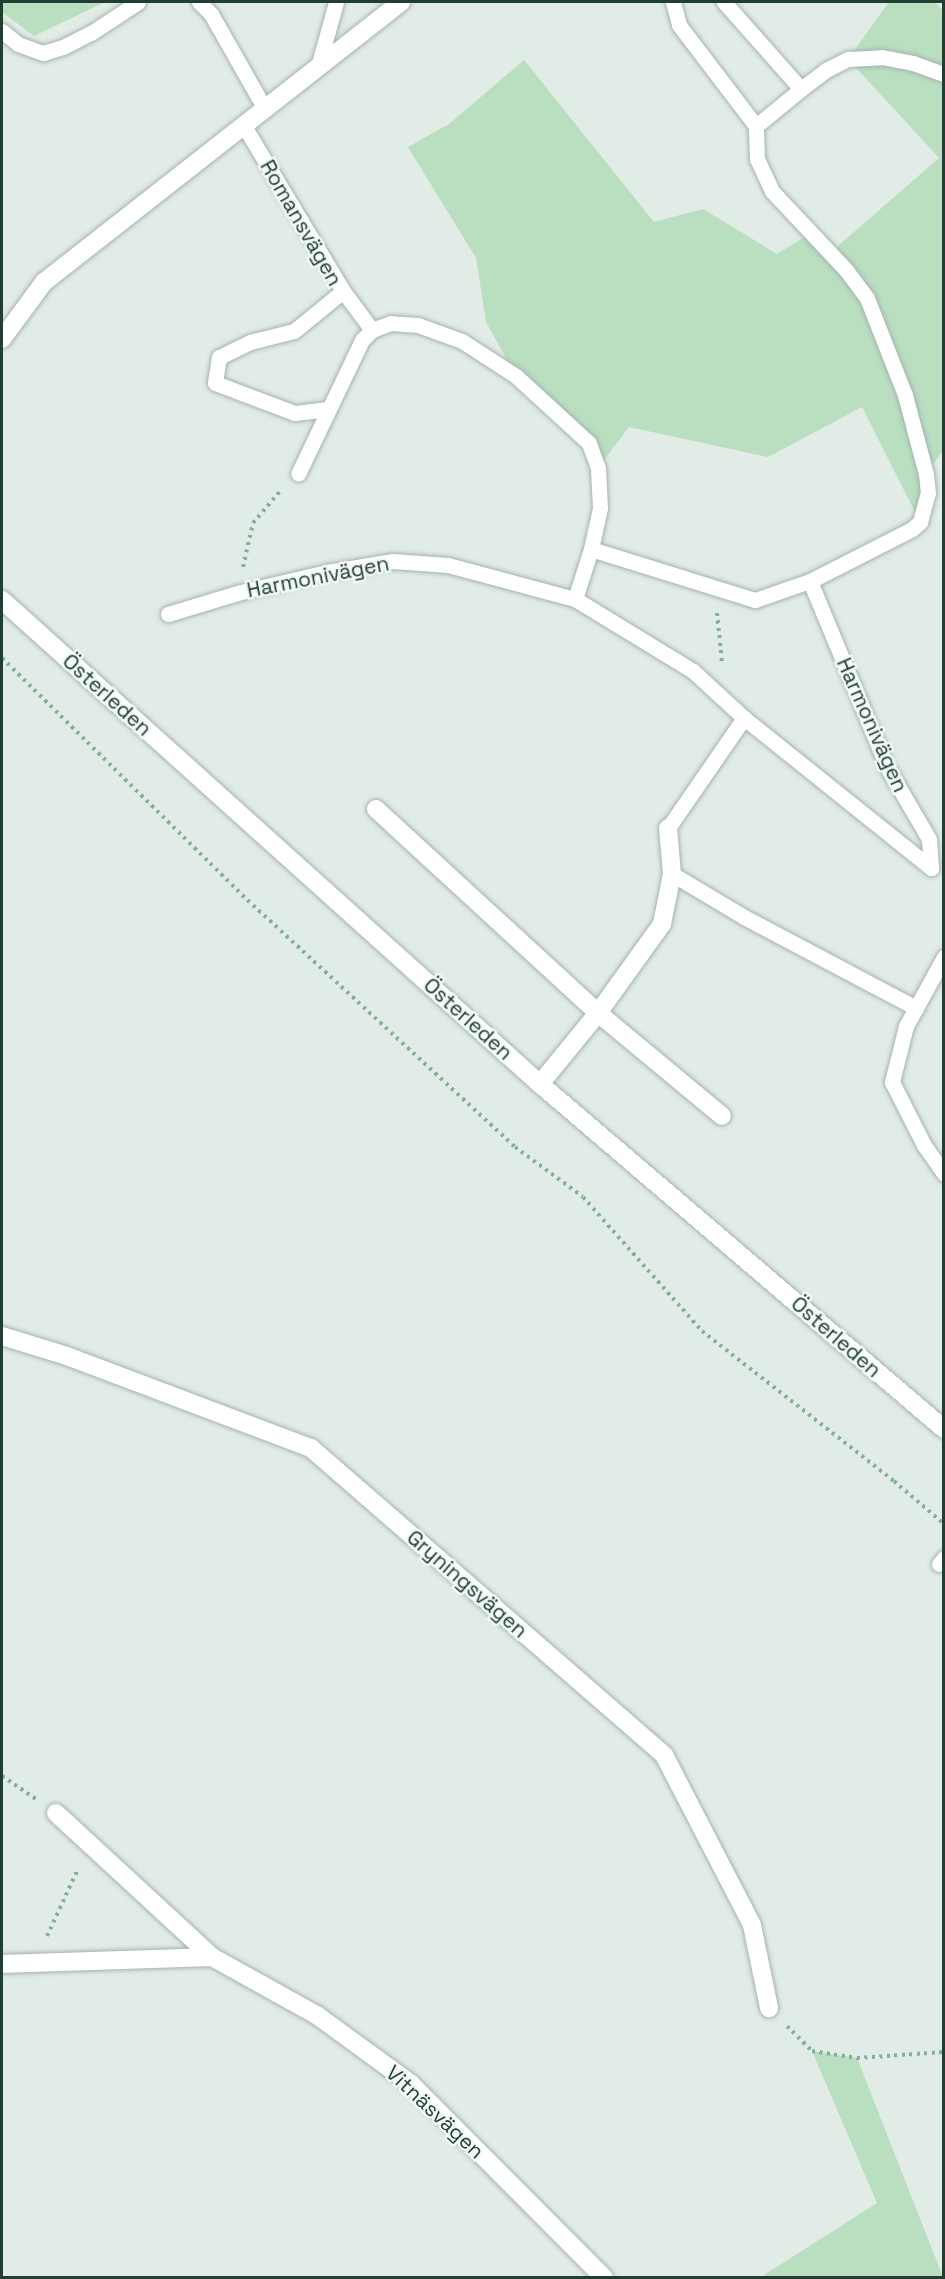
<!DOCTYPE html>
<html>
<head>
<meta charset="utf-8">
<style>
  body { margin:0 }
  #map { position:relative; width:945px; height:2279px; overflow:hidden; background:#e2ece6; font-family:"Space Grotesk",sans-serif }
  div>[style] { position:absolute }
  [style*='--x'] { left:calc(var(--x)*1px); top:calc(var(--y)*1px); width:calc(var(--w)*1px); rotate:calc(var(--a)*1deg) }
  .green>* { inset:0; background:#badec0 }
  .path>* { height:4px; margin-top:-2px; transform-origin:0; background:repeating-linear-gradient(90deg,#81b19d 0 3px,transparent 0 7.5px) }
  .roads { filter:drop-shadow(0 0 2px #a4b4ad) drop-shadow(0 0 2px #a4b4ad) }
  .lane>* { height:15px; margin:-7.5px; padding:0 7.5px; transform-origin:7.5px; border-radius:7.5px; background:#fff }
  .street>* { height:18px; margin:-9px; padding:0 9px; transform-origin:9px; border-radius:9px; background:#fff }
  span { translate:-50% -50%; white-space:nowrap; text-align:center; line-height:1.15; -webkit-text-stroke:5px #f2f9f5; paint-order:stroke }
  .street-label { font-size:21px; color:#213e33 }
  .frame { position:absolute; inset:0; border:3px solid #213e33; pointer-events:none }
</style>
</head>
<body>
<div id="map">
  <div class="green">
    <div style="clip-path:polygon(2px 2px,105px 2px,34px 36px,2px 12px)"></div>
    <div style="clip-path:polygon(889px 2px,935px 2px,944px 12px,944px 449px,926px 474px,920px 522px,862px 407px,768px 457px,629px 427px,598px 468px,589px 443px,516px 376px,486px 322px,476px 258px,408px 147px,449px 124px,524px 60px,654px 222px,703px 209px,777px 254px,811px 233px,830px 253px,939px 158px,848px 59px)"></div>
    <div style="clip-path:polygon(812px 2051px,857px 2058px,943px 2277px,761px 2277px,877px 2203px)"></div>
  </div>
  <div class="path">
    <div style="--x:243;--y:567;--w:45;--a:-77.2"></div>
    <div style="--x:253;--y:523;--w:43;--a:-49.7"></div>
    <div style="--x:717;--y:613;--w:49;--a:84.2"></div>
    <div style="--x:2;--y:658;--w:337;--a:44.6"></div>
    <div style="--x:242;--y:895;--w:372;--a:42.7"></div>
    <div style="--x:515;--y:1147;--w:84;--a:36.3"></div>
    <div style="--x:583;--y:1197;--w:179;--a:48.4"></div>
    <div style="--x:702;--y:1331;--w:244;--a:38"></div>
    <div style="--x:894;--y:1481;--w:66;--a:40.7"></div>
    <div style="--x:2;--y:1776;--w:41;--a:34.1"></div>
    <div style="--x:47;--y:1936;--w:74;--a:-65.2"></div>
    <div style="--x:787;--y:2026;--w:35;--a:45"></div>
    <div style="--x:812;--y:2051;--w:46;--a:8.8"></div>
    <div style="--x:857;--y:2058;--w:87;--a:-3.9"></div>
  </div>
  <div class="roads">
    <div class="lane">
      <div style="--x:199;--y:2;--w:17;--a:45"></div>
      <div style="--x:211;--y:14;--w:109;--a:60.4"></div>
      <div style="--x:673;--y:2;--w:24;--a:75"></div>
      <div style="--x:679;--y:25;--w:127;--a:52.7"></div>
      <div style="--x:756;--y:126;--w:58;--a:-39.4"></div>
      <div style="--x:724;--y:2;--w:116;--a:48.5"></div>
      <div style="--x:801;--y:89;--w:31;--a:-37"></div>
      <div style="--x:826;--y:70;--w:25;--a:-27"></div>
      <div style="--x:848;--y:59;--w:34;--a:-3"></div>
      <div style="--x:882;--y:57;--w:32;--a:11"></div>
      <div style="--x:913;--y:63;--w:33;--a:20"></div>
      <div style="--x:2;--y:31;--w:21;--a:39"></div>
      <div style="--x:18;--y:44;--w:27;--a:20"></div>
      <div style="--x:43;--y:53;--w:21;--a:-17"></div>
      <div style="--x:63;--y:47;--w:31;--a:-27"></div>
      <div style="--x:91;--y:33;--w:56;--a:-33.4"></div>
      <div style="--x:318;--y:67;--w:67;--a:-74.5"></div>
      <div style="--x:244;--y:126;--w:192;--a:59"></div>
      <div style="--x:343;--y:291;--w:63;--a:140.8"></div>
      <div style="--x:294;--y:331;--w:45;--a:166"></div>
      <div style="--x:250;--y:342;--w:34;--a:154"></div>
      <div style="--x:219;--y:357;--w:26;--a:99"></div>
      <div style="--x:215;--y:383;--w:85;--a:20.6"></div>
      <div style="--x:295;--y:413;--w:33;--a:-7"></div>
      <div style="--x:343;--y:291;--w:49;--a:53.4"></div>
      <div style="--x:591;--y:549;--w:172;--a:17.3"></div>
      <div style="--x:755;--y:600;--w:58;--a:-19.1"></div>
      <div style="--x:810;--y:581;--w:114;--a:-27"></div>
      <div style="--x:912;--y:529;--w:11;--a:-41"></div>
      <div style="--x:920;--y:522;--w:30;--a:-75"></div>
      <div style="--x:928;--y:493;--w:19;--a:-96"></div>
      <div style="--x:926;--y:474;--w:82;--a:-104.9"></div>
      <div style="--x:905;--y:395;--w:104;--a:-111.4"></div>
      <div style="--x:867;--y:298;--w:34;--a:-127"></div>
      <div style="--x:847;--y:271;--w:110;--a:-133.2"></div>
      <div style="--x:772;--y:191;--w:35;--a:-115"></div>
      <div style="--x:757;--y:159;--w:33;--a:-92"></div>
      <div style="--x:575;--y:599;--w:138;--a:31.4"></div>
      <div style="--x:693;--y:671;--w:69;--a:42.7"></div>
      <div style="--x:744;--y:718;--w:240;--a:38.7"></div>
      <div style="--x:931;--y:868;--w:29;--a:-94"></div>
      <div style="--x:929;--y:839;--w:83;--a:-120.3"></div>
      <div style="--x:887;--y:767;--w:201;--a:-112.5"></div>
      <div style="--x:168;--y:614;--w:76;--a:-16.8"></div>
      <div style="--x:241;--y:592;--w:88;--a:-13.1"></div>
      <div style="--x:327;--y:572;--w:67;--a:-9.5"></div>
      <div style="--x:393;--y:561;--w:55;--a:4.2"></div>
      <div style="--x:448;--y:565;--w:131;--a:15"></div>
      <div style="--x:575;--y:599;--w:52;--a:-72.3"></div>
      <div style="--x:591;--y:549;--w:42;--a:-77.6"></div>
      <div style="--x:600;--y:508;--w:40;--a:-92.9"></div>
      <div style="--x:598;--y:468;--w:27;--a:-110"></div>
      <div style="--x:589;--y:443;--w:99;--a:-137.5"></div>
      <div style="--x:516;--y:376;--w:64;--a:-147.1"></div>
      <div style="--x:462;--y:341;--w:47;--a:-160"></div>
      <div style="--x:418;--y:325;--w:27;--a:-176"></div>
      <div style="--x:391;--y:323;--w:20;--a:160"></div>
      <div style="--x:372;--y:330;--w:14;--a:135"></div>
      <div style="--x:362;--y:340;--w:148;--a:115.5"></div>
      <div style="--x:668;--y:828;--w:134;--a:-55.4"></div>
      <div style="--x:672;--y:874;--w:84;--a:30.8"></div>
      <div style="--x:744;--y:917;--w:195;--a:27.9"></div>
      <div style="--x:944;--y:957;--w:79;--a:118.8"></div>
      <div style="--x:906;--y:1026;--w:58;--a:104"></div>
      <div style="--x:892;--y:1082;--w:71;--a:63.1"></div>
      <div style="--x:924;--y:1145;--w:35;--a:55"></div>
      <div style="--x:939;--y:1564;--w:8;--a:-50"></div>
    </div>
    <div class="street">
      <div style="--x:2;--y:339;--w:71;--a:-53.6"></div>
      <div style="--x:44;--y:282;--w:454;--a:-38.1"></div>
      <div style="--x:2;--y:600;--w:724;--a:41.98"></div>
      <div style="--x:540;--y:1084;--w:531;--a:40.5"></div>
      <div style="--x:376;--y:809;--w:301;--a:42.6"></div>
      <div style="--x:598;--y:1013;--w:161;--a:39.7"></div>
      <div style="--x:540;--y:1084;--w:92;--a:-50.8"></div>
      <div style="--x:598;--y:1013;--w:110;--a:-54.3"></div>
      <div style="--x:662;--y:924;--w:51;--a:-78.7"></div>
      <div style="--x:672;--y:874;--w:46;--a:-95"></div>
      <div style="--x:2;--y:1336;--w:68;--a:17.1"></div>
      <div style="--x:67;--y:1356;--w:261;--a:20.7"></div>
      <div style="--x:311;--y:1448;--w:468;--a:41"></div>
      <div style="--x:664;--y:1755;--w:191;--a:62.6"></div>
      <div style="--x:752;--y:1925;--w:85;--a:78.4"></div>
      <div style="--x:56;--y:1813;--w:212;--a:42.7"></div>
      <div style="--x:212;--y:1957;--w:121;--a:29.1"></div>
      <div style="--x:318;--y:2016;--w:114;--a:36.1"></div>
      <div style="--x:410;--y:2083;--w:275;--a:45.1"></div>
      <div style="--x:2;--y:1964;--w:210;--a:-1.9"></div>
    </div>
  </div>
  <div class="street-label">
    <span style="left:301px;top:223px;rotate:60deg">Romansvägen</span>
    <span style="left:318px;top:577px;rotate:-11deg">Harmonivägen</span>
    <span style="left:107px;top:695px;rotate:42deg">Österleden</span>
    <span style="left:872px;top:725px;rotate:66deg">Harmonivägen</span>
    <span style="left:468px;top:1019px;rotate:42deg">Österleden</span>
    <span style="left:836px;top:1337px;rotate:41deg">Österleden</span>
    <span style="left:467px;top:1584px;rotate:41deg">Gryningsvägen</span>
    <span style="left:435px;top:2112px;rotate:43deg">Vitnäsvägen</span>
  </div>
  <div class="frame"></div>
</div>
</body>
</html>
